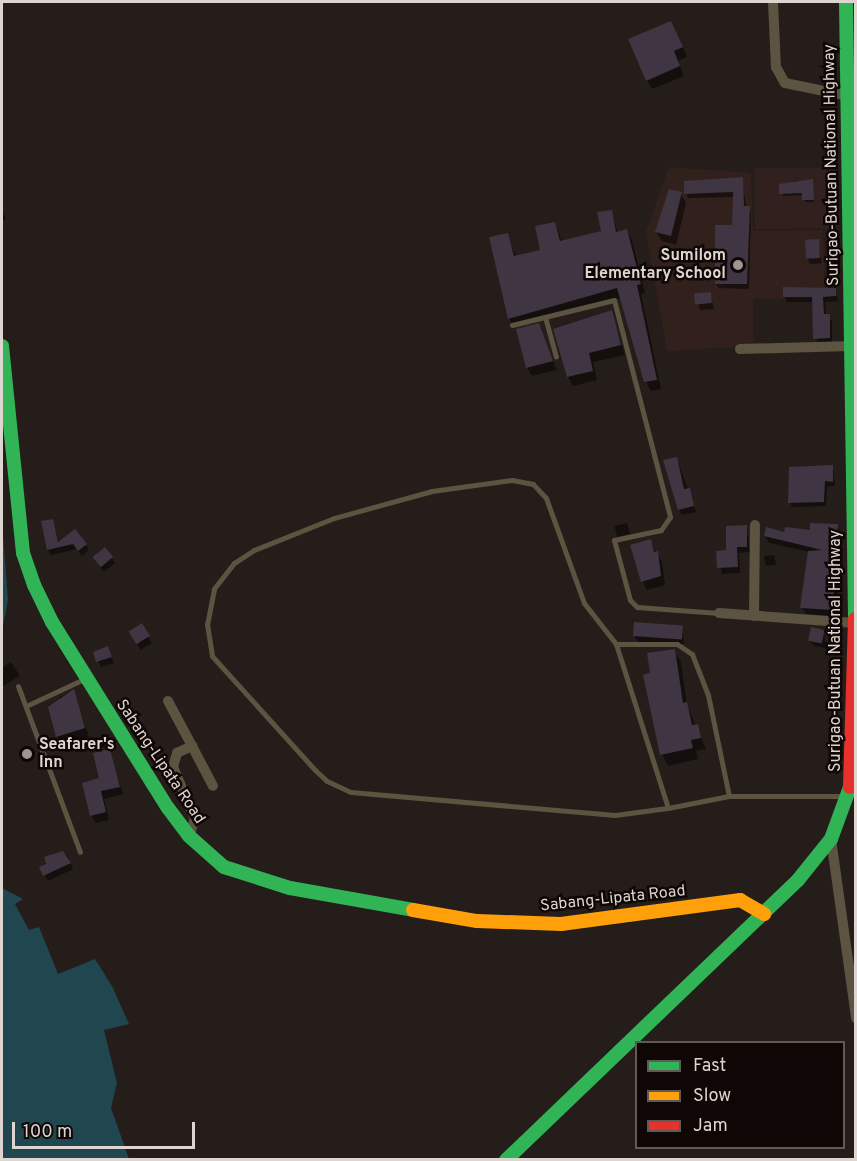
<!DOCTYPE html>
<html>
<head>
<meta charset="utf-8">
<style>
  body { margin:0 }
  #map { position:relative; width:857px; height:1161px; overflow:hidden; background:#251d1a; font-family:Overpass,sans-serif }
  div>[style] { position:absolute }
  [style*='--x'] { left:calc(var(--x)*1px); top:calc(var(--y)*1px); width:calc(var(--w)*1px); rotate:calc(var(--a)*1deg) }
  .industrial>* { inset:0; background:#31201d; transform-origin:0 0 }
  .education>* { inset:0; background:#31201c }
  .water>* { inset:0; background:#204650 }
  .shadow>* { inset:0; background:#0007; transform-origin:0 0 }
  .building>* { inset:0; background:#403542; transform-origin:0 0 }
  .lane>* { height:5px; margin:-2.5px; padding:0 2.5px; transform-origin:2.5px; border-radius:2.5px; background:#5c5341 }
  .street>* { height:10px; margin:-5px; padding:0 5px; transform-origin:5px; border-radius:5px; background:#5c5341 }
  .fast>* { height:14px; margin:-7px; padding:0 7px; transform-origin:7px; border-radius:7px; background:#30b455 }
  .slow>* { height:14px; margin:-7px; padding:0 7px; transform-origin:7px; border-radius:7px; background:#ff9f0a }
  .jam>* { height:14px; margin:-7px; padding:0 7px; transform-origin:7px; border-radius:7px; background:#e5322d }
  .dots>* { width:16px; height:16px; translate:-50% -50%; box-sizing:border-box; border:3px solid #0e0705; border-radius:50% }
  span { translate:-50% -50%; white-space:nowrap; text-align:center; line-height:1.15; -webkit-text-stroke:5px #0e0705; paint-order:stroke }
  .street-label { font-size:16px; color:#dfd5d0 }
  .poi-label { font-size:16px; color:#dfd5d0; font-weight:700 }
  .right { translate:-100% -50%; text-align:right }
  .left { translate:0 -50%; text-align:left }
  .frame { position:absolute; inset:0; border:3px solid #dfd5d0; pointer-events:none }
  .legend { position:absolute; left:635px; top:1041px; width:210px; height:108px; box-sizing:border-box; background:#0e0705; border:2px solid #625956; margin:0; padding:8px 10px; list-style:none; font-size:18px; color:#dfd5d0 }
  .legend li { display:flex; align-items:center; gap:12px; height:30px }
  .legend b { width:30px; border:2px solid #625956 }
  .scale { position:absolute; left:12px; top:1122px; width:183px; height:27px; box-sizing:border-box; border:3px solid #dfd5d0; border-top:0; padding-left:8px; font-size:18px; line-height:21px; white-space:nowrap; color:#dfd5d0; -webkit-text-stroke:4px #0e0705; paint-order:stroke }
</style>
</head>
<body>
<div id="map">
  <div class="industrial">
    <div style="left:835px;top:167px;width:61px;height:81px;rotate:89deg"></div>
  </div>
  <div class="education">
    <div style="clip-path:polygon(669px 167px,751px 173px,753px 231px,823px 230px,825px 298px,753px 299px,754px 346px,667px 351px,646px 232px)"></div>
  </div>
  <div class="water">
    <div style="clip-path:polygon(2px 522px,8px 600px,2px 631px)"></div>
    <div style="clip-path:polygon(2px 888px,23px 899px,15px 904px,29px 930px,39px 927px,58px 974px,95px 959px,112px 986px,129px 1024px,104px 1030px,117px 1083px,111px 1108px,129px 1159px,2px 1159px)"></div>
  </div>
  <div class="shadow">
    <div style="clip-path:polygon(676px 32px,687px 57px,678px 61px,684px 76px,652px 89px,647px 80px)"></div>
    <div style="clip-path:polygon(742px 178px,746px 207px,751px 212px,749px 289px,719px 288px,716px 284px,733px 226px,734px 197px,688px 198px,686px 193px)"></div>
    <div style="clip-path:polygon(795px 181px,812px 181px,814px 202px,805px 202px,804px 195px,782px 196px)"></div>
    <div style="clip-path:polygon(681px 194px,686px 203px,676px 245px,662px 241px,656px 232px)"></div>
    <div style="clip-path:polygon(2px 211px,6px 219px,2px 221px)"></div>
    <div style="clip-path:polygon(611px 211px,618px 233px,627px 231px,632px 240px,645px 293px,641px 294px,661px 389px,651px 391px,646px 382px,621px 298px,515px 327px,509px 319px,507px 234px,516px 257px,542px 251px,555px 223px,562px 242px,602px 232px)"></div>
    <div style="clip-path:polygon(818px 241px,822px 263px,810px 264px,807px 258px)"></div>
    <div style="clip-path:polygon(835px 290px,838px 301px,825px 302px,826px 315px,832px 321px,832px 343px,817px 343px,814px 302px,787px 302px,784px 296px)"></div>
    <div style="clip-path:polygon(710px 293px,714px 309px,700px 310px,696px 294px)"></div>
    <div style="clip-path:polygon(611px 312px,625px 355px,593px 362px,597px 380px,573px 386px,568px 377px)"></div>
    <div style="clip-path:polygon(538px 325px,557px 370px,532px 376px,527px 367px)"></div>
    <div style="clip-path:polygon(677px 459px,696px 512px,682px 515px,679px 510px)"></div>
    <div style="clip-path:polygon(833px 467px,835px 486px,827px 486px,826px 506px,792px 507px,790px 502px)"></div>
    <div style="clip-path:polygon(52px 520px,59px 543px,86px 545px,89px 550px,82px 556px,77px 549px,51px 555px,48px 550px)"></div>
    <div style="left:627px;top:523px;width:11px;height:13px;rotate:75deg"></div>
    <div style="clip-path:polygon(837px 526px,841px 533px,836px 616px,806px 614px,802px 608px,809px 552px,769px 543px,765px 536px)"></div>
    <div style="clip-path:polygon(747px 527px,750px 552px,739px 553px,740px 573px,722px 574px,718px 552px,728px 551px)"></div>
    <div style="clip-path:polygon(650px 541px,662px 562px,665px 585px,647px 590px,642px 581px)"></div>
    <div style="clip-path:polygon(774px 555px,776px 565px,766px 566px,764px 556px)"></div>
    <div style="clip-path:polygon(112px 558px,115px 563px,104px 572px,98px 564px)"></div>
    <div style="left:141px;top:625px;width:21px;height:13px;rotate:59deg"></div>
    <div style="clip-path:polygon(682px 626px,684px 644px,638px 642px,634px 636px)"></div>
    <div style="clip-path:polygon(824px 631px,826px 648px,814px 646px,810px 641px)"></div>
    <div style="clip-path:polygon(674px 651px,681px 662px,687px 705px,706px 749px,696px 751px,698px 759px,668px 766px,662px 754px,652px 675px)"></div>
    <div style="clip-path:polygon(95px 653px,110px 654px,114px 663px,101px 667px)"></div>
    <div style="clip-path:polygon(11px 662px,20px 676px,3px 686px,2px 668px)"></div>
    <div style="clip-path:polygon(73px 691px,89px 737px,62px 745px,57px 736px,60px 697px)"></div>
    <div style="clip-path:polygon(109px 750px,123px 794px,104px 799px,109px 820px,96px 823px,91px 815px)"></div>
    <div style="clip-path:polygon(54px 854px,67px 855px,73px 869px,48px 881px,41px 868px)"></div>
  </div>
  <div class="building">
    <div style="clip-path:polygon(671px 21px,683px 47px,674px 51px,680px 66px,646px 81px,628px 39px)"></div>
    <div style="clip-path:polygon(743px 177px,744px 206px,750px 206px,747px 284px,715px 284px,715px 225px,732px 225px,733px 192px,684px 194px,684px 181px)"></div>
    <div style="clip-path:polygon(813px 179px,814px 200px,802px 200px,802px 193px,779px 194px,779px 184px)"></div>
    <div style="clip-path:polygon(669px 189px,682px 192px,671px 236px,655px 232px)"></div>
    <div style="clip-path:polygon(612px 210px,616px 232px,627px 229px,641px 284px,637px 285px,657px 380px,644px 382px,617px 288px,508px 319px,489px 237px,508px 233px,514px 256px,540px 250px,535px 226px,555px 222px,560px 241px,601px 231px,597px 212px)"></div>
    <div style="left:819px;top:239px;width:19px;height:14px;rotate:87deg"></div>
    <div style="clip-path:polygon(783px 287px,836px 288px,836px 296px,823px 297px,824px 314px,830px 314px,830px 338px,813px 339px,812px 297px,783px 297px)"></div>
    <div style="left:711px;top:292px;width:11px;height:17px;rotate:85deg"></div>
    <div style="clip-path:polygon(612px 310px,621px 345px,589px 353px,593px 371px,567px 377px,553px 329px)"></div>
    <div style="clip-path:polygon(539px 323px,553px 361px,526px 368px,516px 329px)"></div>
    <div style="clip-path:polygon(677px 457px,684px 489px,690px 488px,694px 506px,678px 510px,663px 460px)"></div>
    <div style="clip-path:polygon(833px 465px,833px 482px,825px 481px,824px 502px,788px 503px,789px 467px)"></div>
    <div style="clip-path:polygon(53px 519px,58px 542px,75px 529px,87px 544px,78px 551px,73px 544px,47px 550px,41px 521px)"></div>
    <div style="clip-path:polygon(810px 523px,838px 524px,833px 610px,800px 608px,808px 551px,822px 550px,764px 536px,766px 527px,784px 532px,785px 527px,810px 530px)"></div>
    <div style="clip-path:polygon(747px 525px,747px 547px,737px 547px,738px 567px,717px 568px,716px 551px,726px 550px,726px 526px)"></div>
    <div style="clip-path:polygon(651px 539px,654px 552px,658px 551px,661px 576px,641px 582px,630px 545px)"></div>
    <div style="left:105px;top:547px;width:13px;height:16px;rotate:51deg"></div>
    <div style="left:634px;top:622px;width:49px;height:14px;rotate:4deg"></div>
    <div style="left:142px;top:623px;width:15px;height:16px;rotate:58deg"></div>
    <div style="left:811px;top:627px;width:14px;height:14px;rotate:12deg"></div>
    <div style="clip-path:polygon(108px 646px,112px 657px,96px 662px,93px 652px)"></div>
    <div style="clip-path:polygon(675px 649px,683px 703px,687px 702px,692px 725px,698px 724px,701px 738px,691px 740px,693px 748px,660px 755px,643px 675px,650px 673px,647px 653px)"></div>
    <div style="clip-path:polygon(74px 689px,85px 728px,56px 737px,48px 707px)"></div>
    <div style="clip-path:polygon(110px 749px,120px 787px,101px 791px,106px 812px,90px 816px,82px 783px,99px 778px,93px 753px)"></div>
    <div style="clip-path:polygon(63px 851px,71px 863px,43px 876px,39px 867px,46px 864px,44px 857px)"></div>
  </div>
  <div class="lane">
    <div style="--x:545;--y:317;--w:41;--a:74.6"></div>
    <div style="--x:512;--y:325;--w:105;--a:-13.8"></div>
    <div style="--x:614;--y:300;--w:224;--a:75.5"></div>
    <div style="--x:670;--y:517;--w:16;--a:125"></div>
    <div style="--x:661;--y:530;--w:48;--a:168"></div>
    <div style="--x:614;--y:540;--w:62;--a:75.1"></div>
    <div style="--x:630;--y:600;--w:10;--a:45"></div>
    <div style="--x:637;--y:607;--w:82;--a:4.2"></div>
    <div style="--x:616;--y:644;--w:61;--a:0"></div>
    <div style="--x:677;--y:644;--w:18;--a:34"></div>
    <div style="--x:692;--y:654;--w:44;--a:68.7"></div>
    <div style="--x:708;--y:695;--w:103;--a:78.3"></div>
    <div style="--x:18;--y:686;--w:177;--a:69.5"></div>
    <div style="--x:26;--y:706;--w:64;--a:-25"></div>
    <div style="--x:668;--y:808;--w:172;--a:-107.6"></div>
    <div style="--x:616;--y:644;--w:52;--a:-128"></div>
    <div style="--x:584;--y:603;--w:112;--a:-109.9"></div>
    <div style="--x:546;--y:498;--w:19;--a:-133"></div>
    <div style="--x:533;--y:484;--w:21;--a:-169"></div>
    <div style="--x:512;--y:480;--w:81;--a:172.2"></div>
    <div style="--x:432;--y:491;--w:102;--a:164.6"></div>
    <div style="--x:334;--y:518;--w:86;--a:158.2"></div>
    <div style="--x:254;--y:550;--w:24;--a:147"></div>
    <div style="--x:234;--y:563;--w:33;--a:128"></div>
    <div style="--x:214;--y:589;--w:36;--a:101"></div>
    <div style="--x:207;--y:624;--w:32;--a:81"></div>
    <div style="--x:212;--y:656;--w:154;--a:47.9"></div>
    <div style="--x:315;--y:770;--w:16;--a:43"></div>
    <div style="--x:327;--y:781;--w:26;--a:25"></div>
    <div style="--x:351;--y:792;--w:265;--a:5"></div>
    <div style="--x:615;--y:815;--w:53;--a:-7.5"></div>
    <div style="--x:668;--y:808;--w:62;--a:-11.1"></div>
    <div style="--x:729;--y:796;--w:114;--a:0"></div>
  </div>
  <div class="street">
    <div style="--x:773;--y:2;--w:65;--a:87.4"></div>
    <div style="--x:776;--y:67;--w:18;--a:61"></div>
    <div style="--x:785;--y:83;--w:64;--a:11.7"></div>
    <div style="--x:740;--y:349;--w:111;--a:-1.5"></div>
    <div style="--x:719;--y:613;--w:136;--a:4.2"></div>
    <div style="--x:754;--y:616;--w:91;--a:-89.4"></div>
    <div style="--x:168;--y:701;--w:51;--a:61.9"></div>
    <div style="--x:189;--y:836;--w:18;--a:-71"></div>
    <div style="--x:195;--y:819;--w:56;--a:-112.9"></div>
    <div style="--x:173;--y:767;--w:15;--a:-74"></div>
    <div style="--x:177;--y:753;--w:17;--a:-25"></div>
    <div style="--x:192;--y:746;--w:45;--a:62.3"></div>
    <div style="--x:831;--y:839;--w:181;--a:82"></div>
  </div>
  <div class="fast">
    <div style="--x:846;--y:2;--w:617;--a:89.16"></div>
    <div style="--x:2;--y:346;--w:208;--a:84.2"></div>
    <div style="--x:23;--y:553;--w:34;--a:71"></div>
    <div style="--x:34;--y:585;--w:41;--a:64.1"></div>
    <div style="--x:52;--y:622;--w:219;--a:58.1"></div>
    <div style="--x:168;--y:808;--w:35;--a:53"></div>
    <div style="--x:189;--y:836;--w:47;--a:41.5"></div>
    <div style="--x:224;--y:867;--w:69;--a:17.7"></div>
    <div style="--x:290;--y:888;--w:125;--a:10.1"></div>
    <div style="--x:506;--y:1160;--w:405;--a:-43.8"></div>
    <div style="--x:798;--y:880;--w:53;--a:-51.2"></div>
    <div style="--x:831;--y:839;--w:55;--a:-69.9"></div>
  </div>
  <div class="slow">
    <div style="--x:413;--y:910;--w:65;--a:9.8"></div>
    <div style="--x:477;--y:921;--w:84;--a:2"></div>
    <div style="--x:561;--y:924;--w:181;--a:-7.6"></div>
    <div style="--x:740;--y:900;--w:28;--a:30"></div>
  </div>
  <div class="jam">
    <div style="--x:850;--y:787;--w:168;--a:-88.3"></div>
  </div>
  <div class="dots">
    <div style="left:738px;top:265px;background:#9e9590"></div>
    <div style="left:27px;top:754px;background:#9e9590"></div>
  </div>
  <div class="street-label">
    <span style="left:832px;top:165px;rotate:-91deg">Surigao-Butuan National Highway</span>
    <span style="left:836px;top:651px;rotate:-90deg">Surigao-Butuan National Highway</span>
    <span style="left:160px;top:762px;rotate:56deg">Sabang-Lipata Road</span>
    <span style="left:613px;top:899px;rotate:-6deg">Sabang-Lipata Road</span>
  </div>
  <div class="poi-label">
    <span class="right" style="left:726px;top:265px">Sumilom<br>Elementary School</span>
    <span class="left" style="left:39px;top:754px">Seafarer's<br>Inn</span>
  </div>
  <div class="frame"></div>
  <ul class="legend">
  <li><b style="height:8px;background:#30b455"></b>Fast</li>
  <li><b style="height:8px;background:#ff9f0a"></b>Slow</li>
  <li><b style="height:8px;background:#e5322d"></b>Jam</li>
  </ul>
  <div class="scale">100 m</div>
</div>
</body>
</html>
